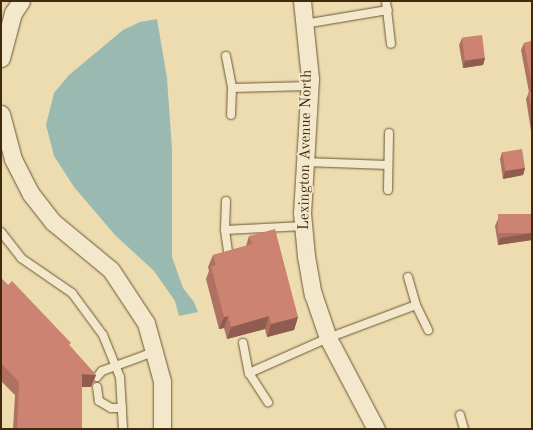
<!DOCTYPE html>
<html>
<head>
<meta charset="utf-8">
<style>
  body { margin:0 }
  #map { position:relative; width:533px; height:430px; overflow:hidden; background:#eddcaf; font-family:"Old Standard TT",serif }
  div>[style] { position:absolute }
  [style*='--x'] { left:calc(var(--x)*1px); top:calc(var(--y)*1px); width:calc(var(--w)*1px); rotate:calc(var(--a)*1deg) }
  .water>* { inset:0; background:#9abab1 }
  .roads { filter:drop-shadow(0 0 1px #6b5635) drop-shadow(0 0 1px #6b5635) }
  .lane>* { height:8px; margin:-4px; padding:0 4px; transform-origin:4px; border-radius:4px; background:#f3e8cb }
  .street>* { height:17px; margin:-8.5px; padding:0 8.5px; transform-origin:8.5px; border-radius:8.5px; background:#f3e8cb }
  .wall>* { inset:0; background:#af7161 }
  .shaded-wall>* { inset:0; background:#8f5c4f }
  .building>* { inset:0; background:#cc8371; transform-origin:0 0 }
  span { translate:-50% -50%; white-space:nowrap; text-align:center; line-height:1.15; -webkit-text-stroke:3.5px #f3e8cb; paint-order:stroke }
  .street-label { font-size:15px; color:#40290c }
  .frame { position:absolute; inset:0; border:2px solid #40290c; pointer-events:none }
</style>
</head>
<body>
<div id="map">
  <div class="water">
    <div style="clip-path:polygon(157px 19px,167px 78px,172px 149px,172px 257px,183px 288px,194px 302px,198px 312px,179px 316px,175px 301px,154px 271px,115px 235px,74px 187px,54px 156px,46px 125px,54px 93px,69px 75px,123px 30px,140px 22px)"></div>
  </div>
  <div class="roads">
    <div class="lane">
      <div style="--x:386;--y:1;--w:43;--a:83.4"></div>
      <div style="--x:304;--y:24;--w:85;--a:-9.5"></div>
      <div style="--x:226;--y:56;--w:33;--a:79"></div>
      <div style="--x:232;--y:88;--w:27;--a:92"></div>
      <div style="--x:232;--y:88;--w:78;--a:-1.5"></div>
      <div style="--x:305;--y:162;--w:83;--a:2.1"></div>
      <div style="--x:388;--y:190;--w:57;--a:-89"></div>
      <div style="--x:226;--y:201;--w:29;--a:92"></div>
      <div style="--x:225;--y:230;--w:28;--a:82"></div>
      <div style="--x:225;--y:230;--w:79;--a:-2.9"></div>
      <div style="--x:1;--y:232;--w:33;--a:52"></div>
      <div style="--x:21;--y:258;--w:62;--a:34.5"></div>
      <div style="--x:72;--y:293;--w:52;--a:53.6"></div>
      <div style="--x:103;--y:335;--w:45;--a:68"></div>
      <div style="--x:120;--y:377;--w:52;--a:86.7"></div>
      <div style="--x:408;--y:277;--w:29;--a:74"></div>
      <div style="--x:416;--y:305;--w:28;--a:64"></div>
      <div style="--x:243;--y:343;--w:31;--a:79"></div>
      <div style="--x:249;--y:373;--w:35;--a:57"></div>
      <div style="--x:249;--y:373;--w:86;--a:-23.9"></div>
      <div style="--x:328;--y:338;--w:94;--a:-20.6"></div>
      <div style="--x:97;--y:377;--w:8;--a:-50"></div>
      <div style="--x:102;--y:371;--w:55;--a:-20.1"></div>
      <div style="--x:97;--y:387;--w:14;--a:82"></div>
      <div style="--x:99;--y:401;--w:14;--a:30"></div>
      <div style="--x:111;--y:408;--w:11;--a:0"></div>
      <div style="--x:460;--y:415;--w:15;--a:74"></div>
    </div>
    <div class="street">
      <div style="--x:302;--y:1;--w:78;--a:84.1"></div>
      <div style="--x:310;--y:79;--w:134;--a:93.4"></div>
      <div style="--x:302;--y:213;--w:43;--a:84.7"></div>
      <div style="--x:306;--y:256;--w:39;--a:80"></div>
      <div style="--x:313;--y:294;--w:46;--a:71.2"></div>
      <div style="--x:328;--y:338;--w:103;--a:62.2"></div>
      <div style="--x:1;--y:58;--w:47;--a:-75.1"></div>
      <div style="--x:13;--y:13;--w:14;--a:-56"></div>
      <div style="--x:1;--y:114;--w:47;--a:75.1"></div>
      <div style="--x:13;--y:159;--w:39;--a:63"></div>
      <div style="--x:31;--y:194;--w:36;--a:52"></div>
      <div style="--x:53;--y:222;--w:75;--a:39.6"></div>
      <div style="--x:111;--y:270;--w:64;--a:56.6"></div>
      <div style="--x:146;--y:323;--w:60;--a:74.6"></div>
      <div style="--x:162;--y:381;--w:48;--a:90"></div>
    </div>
  </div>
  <div class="wall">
    <div style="clip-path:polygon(462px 38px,485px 58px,483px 65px,463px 68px,459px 45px)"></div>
    <div style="clip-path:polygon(532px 41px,532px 137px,526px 99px,529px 92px,521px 50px,524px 43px)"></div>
    <div style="clip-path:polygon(502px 152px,525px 168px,523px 175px,503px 179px,500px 159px)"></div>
    <div style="clip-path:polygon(532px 214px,532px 240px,498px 245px,495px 226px,498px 219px)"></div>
    <div style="clip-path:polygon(249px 236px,298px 317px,294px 330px,267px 337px,265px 329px,227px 339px,224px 328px,219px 329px,206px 279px,209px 271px,208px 267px,213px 255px,246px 246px)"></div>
    <div style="clip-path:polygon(1px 278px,70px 346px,96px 375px,91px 387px,82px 387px,82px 429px,13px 429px,15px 395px,1px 381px)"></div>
  </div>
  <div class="shaded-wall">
    <div style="clip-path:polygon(485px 58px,483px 65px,463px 68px,465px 61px)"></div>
    <div style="clip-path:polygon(525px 168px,523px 175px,503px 179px,505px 171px)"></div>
    <div style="clip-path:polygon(532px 233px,532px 240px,498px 245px,500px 238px)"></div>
    <div style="clip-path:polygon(228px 316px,224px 328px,219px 329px,224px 317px)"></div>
    <div style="clip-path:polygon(269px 316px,265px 329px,227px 339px,231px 327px)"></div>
    <div style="clip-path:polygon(298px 317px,294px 330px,267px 337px,271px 324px)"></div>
    <div style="clip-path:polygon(82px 374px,96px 375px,91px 387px,78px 387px)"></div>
  </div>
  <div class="building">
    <div style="left:482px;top:35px;width:23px;height:20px;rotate:83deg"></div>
    <div style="clip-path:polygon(532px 41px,532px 87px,524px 43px)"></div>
    <div style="clip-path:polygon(532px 91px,532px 114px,528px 92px)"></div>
    <div style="left:522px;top:149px;width:19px;height:20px;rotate:81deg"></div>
    <div style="left:532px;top:214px;width:19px;height:34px;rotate:90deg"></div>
    <div style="clip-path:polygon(275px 229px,298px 317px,271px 324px,269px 316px,231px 327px,228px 316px,224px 317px,211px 267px,216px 265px,213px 255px,252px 244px,249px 236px)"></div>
    <div style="clip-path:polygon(1px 278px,8px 285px,12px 281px,71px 343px,69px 345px,96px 375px,82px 374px,82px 429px,17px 429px,19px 382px,1px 363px)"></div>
  </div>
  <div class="street-label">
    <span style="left:306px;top:150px;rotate:-89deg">Lexington Avenue North</span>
  </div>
  <div class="frame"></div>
</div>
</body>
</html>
